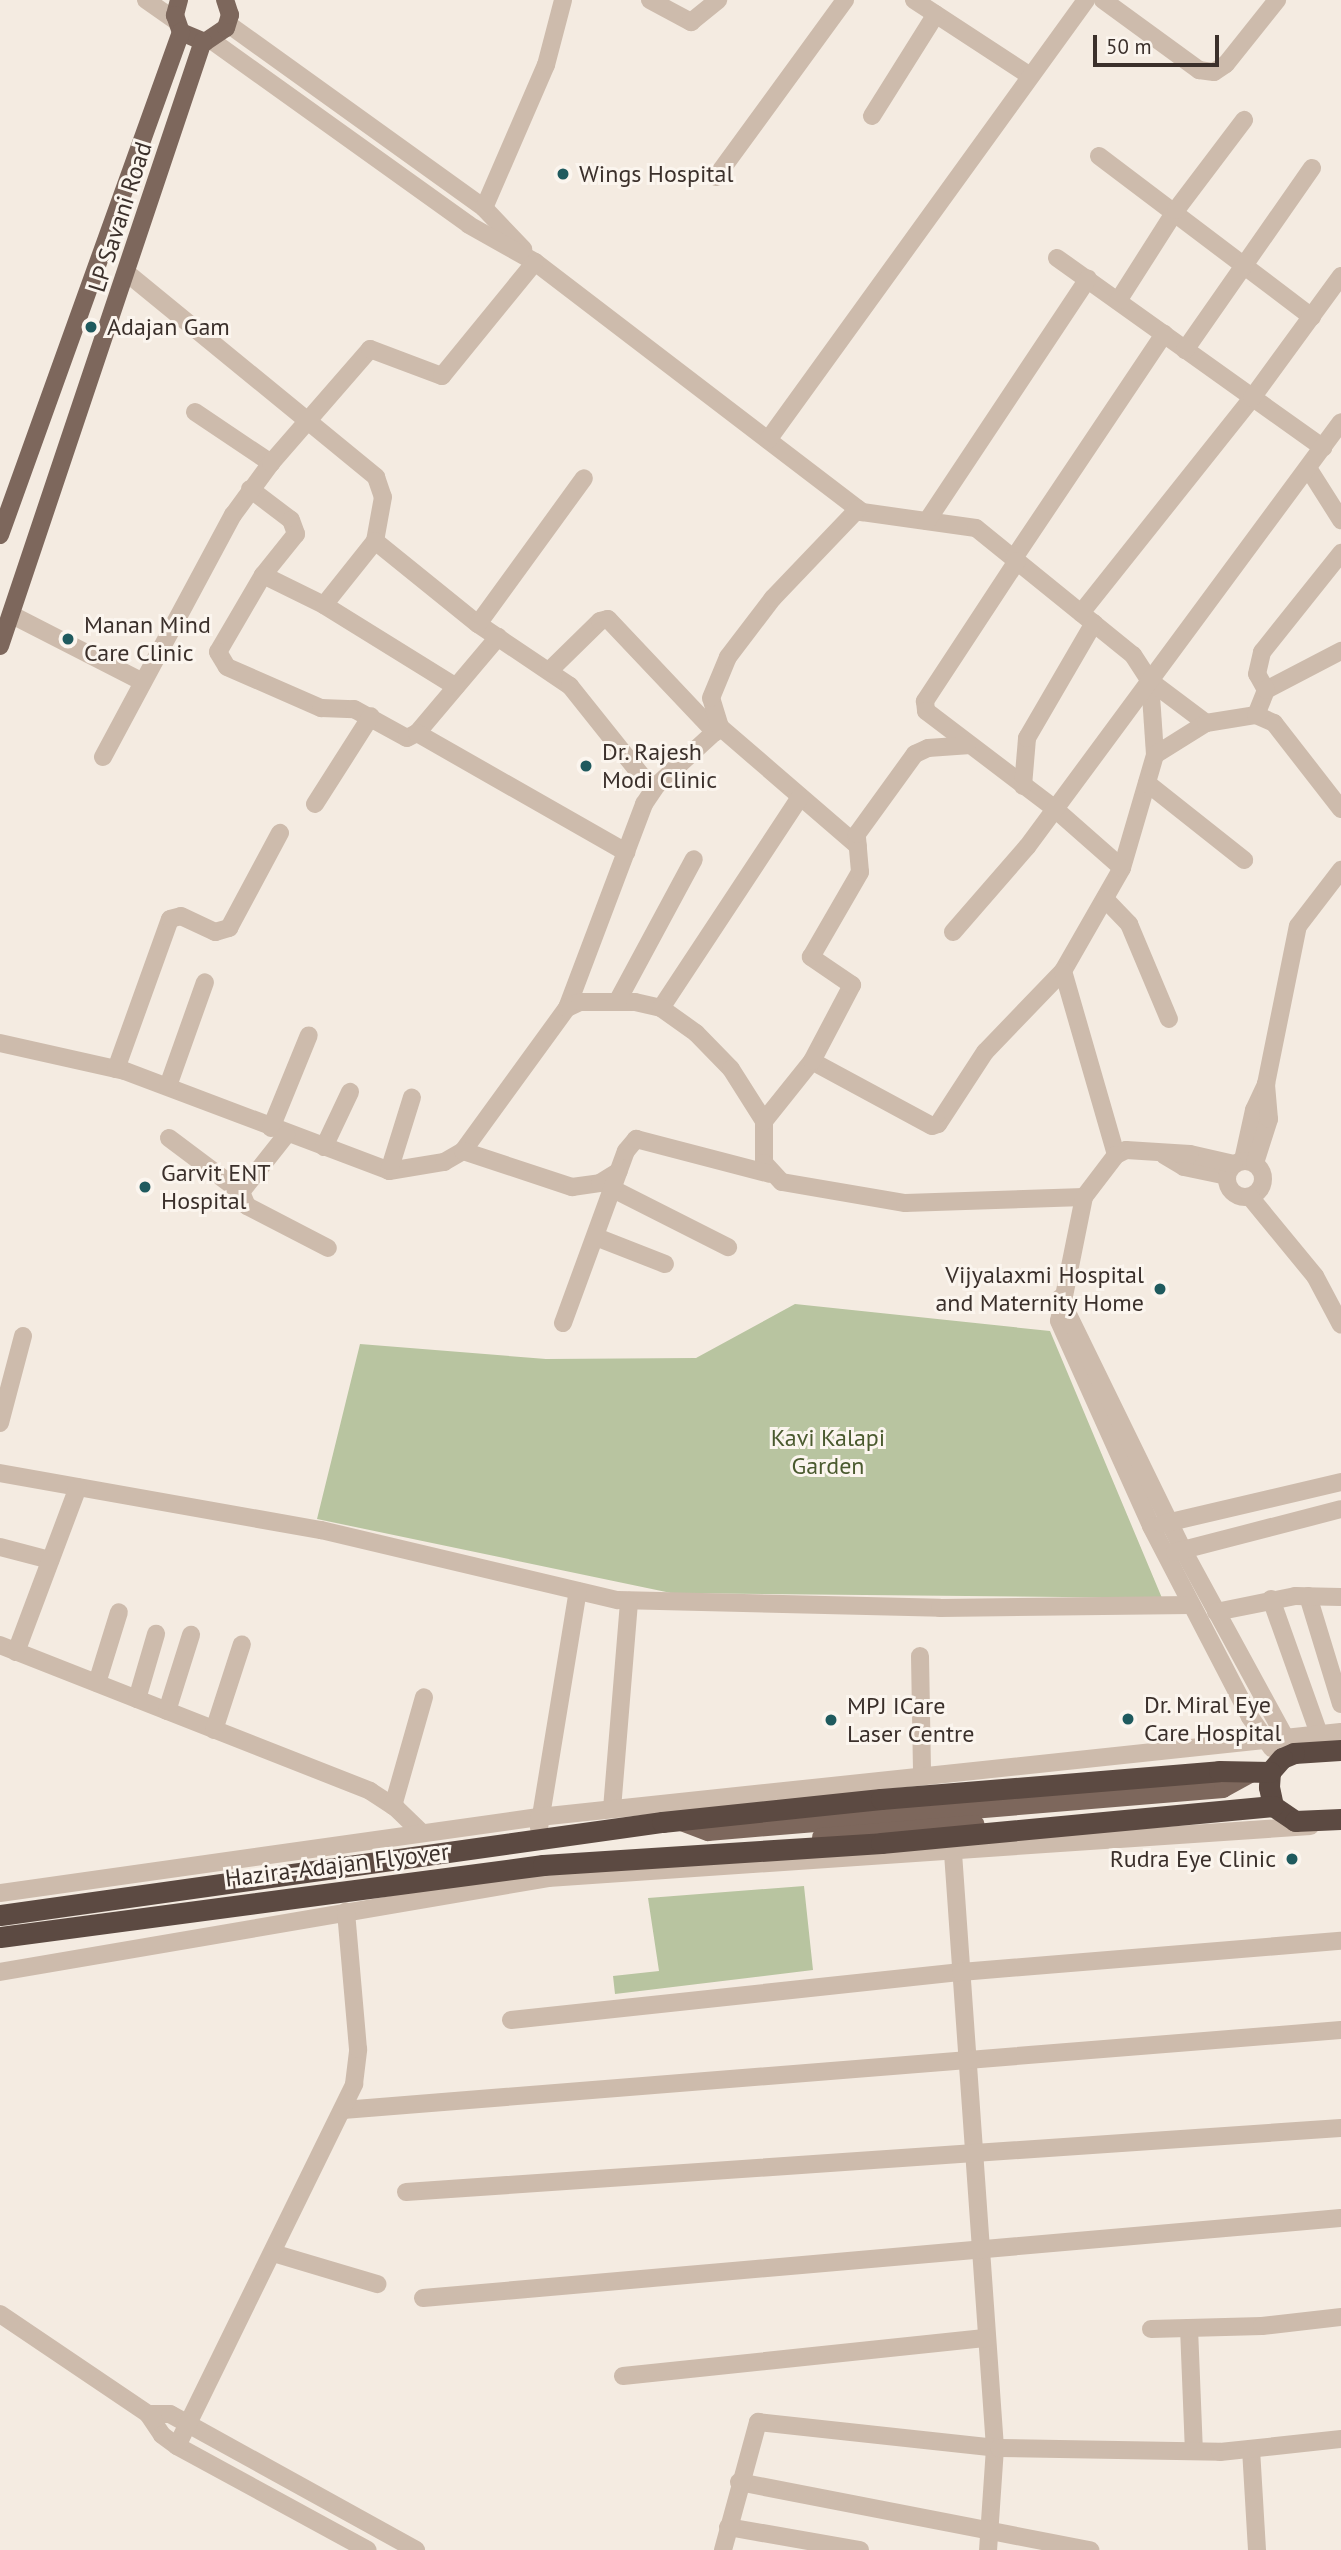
<!DOCTYPE html>
<html>
<head>
<meta charset="utf-8">
<style>
  body { margin:0 }
  #map { position:relative; width:1341px; height:2550px; overflow:hidden; background:#f4ebe1; font-family:"PT Sans",sans-serif }
  div>[style] { position:absolute }
  [style*='--x'] { left:calc(var(--x)*1px); top:calc(var(--y)*1px); width:calc(var(--w)*1px); rotate:calc(var(--a)*1deg) }
  .green>* { inset:0; background:#b8c4a0 }
  .minor>* { height:18px; margin:-9px; padding:0 9px; transform-origin:9px; border-radius:9px; background:#cdbbac }
  .minor>.ring { margin:-9px; padding:0; box-sizing:content-box; background:none; border:18px solid #cdbbac; border-radius:50% }
  .major>* { height:18px; margin:-9px; padding:0 9px; transform-origin:9px; border-radius:9px; background:#7d675c }
  .highway>* { height:21px; margin:-10.5px; padding:0 10.5px; transform-origin:10.5px; border-radius:10.5px; background:#5c4a42 }
  .dots>* { width:19px; height:19px; translate:-50% -50%; box-sizing:border-box; border:4px solid #fbf5ee; border-radius:50% }
  span { translate:-50% -50%; white-space:nowrap; text-align:center; line-height:1.15; -webkit-text-stroke:6px #fbf5ee; paint-order:stroke }
  .poi-label { font-size:24px; color:#3b302b }
  .left { translate:0 -50%; text-align:left }
  .right { translate:-100% -50%; text-align:right }
  .street-label { font-size:24px; color:#3b302b }
  .park-label { font-size:24px; color:#4a5a2e }
  .scale { position:absolute; left:1093px; top:35px; width:126px; height:32px; box-sizing:border-box; border:4px solid #3b302b; border-top:0; padding-left:9px; font-size:21px; line-height:24px; white-space:nowrap; color:#3b302b; -webkit-text-stroke:5px #fbf5ee; paint-order:stroke }
</style>
</head>
<body>
<div id="map">
  <div class="green">
    <div style="clip-path:polygon(795px 1304px,1050px 1331px,1162px 1598px,671px 1593px,317px 1519px,360px 1344px,546px 1359px,696px 1358px)"></div>
    <div style="clip-path:polygon(804px 1886px,813px 1970px,615px 1994px,613px 1976px,659px 1971px,648px 1898px)"></div>
  </div>
  <div class="minor">
    <div style="--x:146;--y:0;--w:37;--a:35"></div>
    <div style="--x:650;--y:0;--w:47;--a:28.2"></div>
    <div style="--x:691;--y:22;--w:35;--a:-39"></div>
    <div style="--x:914;--y:0;--w:139;--a:33.2"></div>
    <div style="--x:1103;--y:0;--w:119;--a:36.1"></div>
    <div style="--x:1199;--y:70;--w:15;--a:8"></div>
    <div style="--x:1214;--y:72;--w:14;--a:-34"></div>
    <div style="--x:1226;--y:64;--w:82;--a:-51.4"></div>
    <div style="--x:228;--y:24;--w:315;--a:35.7"></div>
    <div style="--x:484;--y:208;--w:57;--a:46.4"></div>
    <div style="--x:211;--y:40;--w:317;--a:35.6"></div>
    <div style="--x:469;--y:225;--w:76;--a:29.3"></div>
    <div style="--x:535;--y:262;--w:412;--a:37.4"></div>
    <div style="--x:862;--y:512;--w:115;--a:8"></div>
    <div style="--x:976;--y:528;--w:202;--a:39"></div>
    <div style="--x:1133;--y:655;--w:31;--a:57"></div>
    <div style="--x:1150;--y:681;--w:74;--a:86.1"></div>
    <div style="--x:1155;--y:755;--w:118;--a:106.3"></div>
    <div style="--x:1122;--y:868;--w:119;--a:119.8"></div>
    <div style="--x:1063;--y:971;--w:112;--a:133.9"></div>
    <div style="--x:985;--y:1052;--w:86;--a:123.1"></div>
    <div style="--x:938;--y:1124;--w:6;--a:162"></div>
    <div style="--x:932;--y:1126;--w:136;--a:-151.6"></div>
    <div style="--x:872;--y:116;--w:120;--a:-57.9"></div>
    <div style="--x:1099;--y:156;--w:267;--a:37.1"></div>
    <div style="--x:716;--y:177;--w:219;--a:-53.9"></div>
    <div style="--x:484;--y:208;--w:156;--a:-66.6"></div>
    <div style="--x:546;--y:65;--w:67;--a:-75.3"></div>
    <div style="--x:1057;--y:258;--w:327;--a:35.5"></div>
    <div style="--x:127;--y:273;--w:322;--a:39.3"></div>
    <div style="--x:376;--y:477;--w:21;--a:71"></div>
    <div style="--x:383;--y:497;--w:45;--a:100.3"></div>
    <div style="--x:1118;--y:301;--w:108;--a:-57.5"></div>
    <div style="--x:1176;--y:210;--w:113;--a:-52.9"></div>
    <div style="--x:1185;--y:350;--w:222;--a:-55.1"></div>
    <div style="--x:195;--y:412;--w:92;--a:33.9"></div>
    <div style="--x:768;--y:440;--w:543;--a:-54.14"></div>
    <div style="--x:1308;--y:468;--w:62;--a:57.6"></div>
    <div style="--x:250;--y:489;--w:51;--a:37.1"></div>
    <div style="--x:291;--y:520;--w:15;--a:70"></div>
    <div style="--x:296;--y:534;--w:53;--a:128.8"></div>
    <div style="--x:263;--y:575;--w:89;--a:120.3"></div>
    <div style="--x:218;--y:652;--w:17;--a:59"></div>
    <div style="--x:227;--y:667;--w:103;--a:23.6"></div>
    <div style="--x:321;--y:708;--w:33;--a:2"></div>
    <div style="--x:354;--y:709;--w:60;--a:28.7"></div>
    <div style="--x:407;--y:738;--w:11;--a:-27"></div>
    <div style="--x:417;--y:733;--w:126;--a:-49.8"></div>
    <div style="--x:927;--y:521;--w:291;--a:-56.4"></div>
    <div style="--x:1014;--y:558;--w:270;--a:-56.2"></div>
    <div style="--x:1017;--y:561;--w:168;--a:123.3"></div>
    <div style="--x:925;--y:701;--w:10;--a:84"></div>
    <div style="--x:926;--y:711;--w:162;--a:37.2"></div>
    <div style="--x:1055;--y:809;--w:89;--a:41.4"></div>
    <div style="--x:263;--y:575;--w:68;--a:26.2"></div>
    <div style="--x:324;--y:605;--w:155;--a:31.8"></div>
    <div style="--x:324;--y:605;--w:82;--a:-51.4"></div>
    <div style="--x:375;--y:541;--w:132;--a:38.9"></div>
    <div style="--x:478;--y:624;--w:111;--a:34"></div>
    <div style="--x:570;--y:686;--w:133;--a:51.4"></div>
    <div style="--x:1081;--y:613;--w:275;--a:-51.5"></div>
    <div style="--x:1252;--y:398;--w:151;--a:-53.9"></div>
    <div style="--x:12;--y:615;--w:147;--a:27.1"></div>
    <div style="--x:478;--y:624;--w:180;--a:-54"></div>
    <div style="--x:550;--y:670;--w:70;--a:-44.4"></div>
    <div style="--x:600;--y:621;--w:8;--a:-14"></div>
    <div style="--x:608;--y:619;--w:156;--a:46.6"></div>
    <div style="--x:1150;--y:681;--w:70;--a:36.9"></div>
    <div style="--x:1266;--y:690;--w:85;--a:-27.5"></div>
    <div style="--x:1256;--y:715;--w:27;--a:-68"></div>
    <div style="--x:1266;--y:690;--w:18;--a:-119"></div>
    <div style="--x:1257;--y:674;--w:23;--a:-77"></div>
    <div style="--x:1262;--y:652;--w:127;--a:-51.4"></div>
    <div style="--x:720;--y:727;--w:182;--a:40.8"></div>
    <div style="--x:417;--y:733;--w:241;--a:29.7"></div>
    <div style="--x:1155;--y:755;--w:60;--a:-32.1"></div>
    <div style="--x:1206;--y:723;--w:51;--a:-9.1"></div>
    <div style="--x:1256;--y:715;--w:20;--a:24"></div>
    <div style="--x:1274;--y:723;--w:109;--a:52.1"></div>
    <div style="--x:103;--y:757;--w:275;--a:-61.8"></div>
    <div style="--x:233;--y:515;--w:64;--a:-53.8"></div>
    <div style="--x:271;--y:463;--w:151;--a:-49"></div>
    <div style="--x:370;--y:349;--w:77;--a:20.6"></div>
    <div style="--x:442;--y:376;--w:147;--a:-50.8"></div>
    <div style="--x:1147;--y:783;--w:124;--a:38.4"></div>
    <div style="--x:1023;--y:786;--w:48;--a:-85.2"></div>
    <div style="--x:1027;--y:738;--w:133;--a:-59.8"></div>
    <div style="--x:315;--y:804;--w:104;--a:-57.5"></div>
    <div style="--x:1105;--y:899;--w:35;--a:46"></div>
    <div style="--x:1129;--y:924;--w:103;--a:67.2"></div>
    <div style="--x:953;--y:932;--w:113;--a:-49"></div>
    <div style="--x:1027;--y:847;--w:528;--a:-53.54"></div>
    <div style="--x:1063;--y:971;--w:191;--a:73.9"></div>
    <div style="--x:617;--y:1002;--w:162;--a:-61.7"></div>
    <div style="--x:567;--y:1008;--w:218;--a:-69.3"></div>
    <div style="--x:644;--y:804;--w:23;--a:-56"></div>
    <div style="--x:657;--y:785;--w:86;--a:-42.6"></div>
    <div style="--x:720;--y:727;--w:30;--a:-107"></div>
    <div style="--x:711;--y:698;--w:44;--a:-67.5"></div>
    <div style="--x:728;--y:657;--w:74;--a:-52.7"></div>
    <div style="--x:773;--y:598;--w:123;--a:-46.3"></div>
    <div style="--x:661;--y:1008;--w:253;--a:-56.6"></div>
    <div style="--x:0;--y:1043;--w:128;--a:12.6"></div>
    <div style="--x:125;--y:1071;--w:282;--a:20.7"></div>
    <div style="--x:389;--y:1171;--w:56;--a:-9.3"></div>
    <div style="--x:444;--y:1162;--w:22;--a:-30"></div>
    <div style="--x:463;--y:1151;--w:177;--a:-54"></div>
    <div style="--x:567;--y:1008;--w:14;--a:-25"></div>
    <div style="--x:580;--y:1002;--w:55;--a:0"></div>
    <div style="--x:635;--y:1002;--w:27;--a:13"></div>
    <div style="--x:661;--y:1008;--w:43;--a:35.5"></div>
    <div style="--x:696;--y:1033;--w:50;--a:45.8"></div>
    <div style="--x:731;--y:1069;--w:62;--a:57.6"></div>
    <div style="--x:764;--y:1121;--w:42;--a:90"></div>
    <div style="--x:764;--y:1163;--w:26;--a:47"></div>
    <div style="--x:782;--y:1182;--w:125;--a:9.7"></div>
    <div style="--x:905;--y:1203;--w:179;--a:-1.9"></div>
    <div style="--x:116;--y:1069;--w:159;--a:-70.2"></div>
    <div style="--x:170;--y:919;--w:11;--a:-15"></div>
    <div style="--x:181;--y:916;--w:38;--a:25"></div>
    <div style="--x:215;--y:932;--w:15;--a:-16"></div>
    <div style="--x:229;--y:928;--w:108;--a:-61.8"></div>
    <div style="--x:168;--y:1086;--w:110;--a:-70.4"></div>
    <div style="--x:764;--y:1121;--w:77;--a:-51.3"></div>
    <div style="--x:812;--y:1061;--w:86;--a:-62.2"></div>
    <div style="--x:852;--y:985;--w:50;--a:-145.7"></div>
    <div style="--x:811;--y:957;--w:98;--a:-60"></div>
    <div style="--x:860;--y:872;--w:38;--a:-95"></div>
    <div style="--x:857;--y:834;--w:99;--a:-54.1"></div>
    <div style="--x:915;--y:754;--w:14;--a:-25"></div>
    <div style="--x:928;--y:748;--w:39;--a:-4"></div>
    <div style="--x:271;--y:1128;--w:100;--a:-67.8"></div>
    <div style="--x:169;--y:1138;--w:90;--a:36.9"></div>
    <div style="--x:241;--y:1192;--w:73;--a:-51.7"></div>
    <div style="--x:324;--y:1147;--w:61;--a:-64.7"></div>
    <div style="--x:463;--y:1151;--w:115;--a:18.3"></div>
    <div style="--x:572;--y:1187;--w:28;--a:-8"></div>
    <div style="--x:600;--y:1183;--w:22;--a:-32"></div>
    <div style="--x:1164;--y:1155;--w:23;--a:31"></div>
    <div style="--x:1184;--y:1167;--w:44;--a:11.8"></div>
    <div style="--x:1243;--y:1160;--w:51;--a:-77.6"></div>
    <div style="--x:1254;--y:1110;--w:29;--a:-65"></div>
    <div style="--x:1266;--y:1084;--w:161;--a:-78.6"></div>
    <div style="--x:1298;--y:926;--w:71;--a:-52.5"></div>
    <div class="ring" style="left:1227px;top:1161px;width:18px;height:18px"></div>
    <div style="--x:1255;--y:1163;--w:46;--a:-72.3"></div>
    <div style="--x:1269;--y:1119;--w:35;--a:-95"></div>
    <div style="--x:1234;--y:1164;--w:45;--a:-167.2"></div>
    <div style="--x:1190;--y:1154;--w:64;--a:-176.4"></div>
    <div style="--x:1126;--y:1150;--w:11;--a:153"></div>
    <div style="--x:1116;--y:1155;--w:53;--a:127.3"></div>
    <div style="--x:1084;--y:1197;--w:126;--a:101.4"></div>
    <div style="--x:1059;--y:1321;--w:225;--a:65.8"></div>
    <div style="--x:1151;--y:1526;--w:215;--a:62.6"></div>
    <div style="--x:1250;--y:1717;--w:38;--a:55"></div>
    <div style="--x:389;--y:1171;--w:77;--a:-72.7"></div>
    <div style="--x:613;--y:1189;--w:129;--a:26.8"></div>
    <div style="--x:241;--y:1192;--w:15;--a:67"></div>
    <div style="--x:247;--y:1206;--w:91;--a:27.4"></div>
    <div style="--x:1250;--y:1197;--w:102;--a:50.6"></div>
    <div style="--x:1315;--y:1276;--w:55;--a:62"></div>
    <div style="--x:596;--y:1237;--w:74;--a:21.4"></div>
    <div style="--x:1060;--y:1298;--w:280;--a:64"></div>
    <div style="--x:1183;--y:1550;--w:223;--a:61.4"></div>
    <div style="--x:563;--y:1323;--w:183;--a:-69.9"></div>
    <div style="--x:626;--y:1151;--w:16;--a:-50"></div>
    <div style="--x:636;--y:1139;--w:138;--a:14.6"></div>
    <div style="--x:0;--y:1423;--w:90;--a:-75.2"></div>
    <div style="--x:0;--y:1473;--w:326;--a:10.1"></div>
    <div style="--x:321;--y:1530;--w:305;--a:13.3"></div>
    <div style="--x:618;--y:1600;--w:322;--a:1.4"></div>
    <div style="--x:940;--y:1608;--w:251;--a:-0.7"></div>
    <div style="--x:1162;--y:1524;--w:184;--a:-13.2"></div>
    <div style="--x:0;--y:1547;--w:52;--a:14.6"></div>
    <div style="--x:1175;--y:1552;--w:171;--a:-14.5"></div>
    <div style="--x:1308;--y:1596;--w:113;--a:73"></div>
    <div style="--x:1271;--y:1599;--w:143;--a:70.4"></div>
    <div style="--x:1216;--y:1612;--w:81;--a:-11.4"></div>
    <div style="--x:1295;--y:1596;--w:46;--a:1.2"></div>
    <div style="--x:0;--y:1645;--w:398;--a:21.5"></div>
    <div style="--x:370;--y:1791;--w:31;--a:33"></div>
    <div style="--x:396;--y:1808;--w:36;--a:44"></div>
    <div style="--x:16;--y:1652;--w:176;--a:-69.4"></div>
    <div style="--x:920;--y:1656;--w:119;--a:89"></div>
    <div style="--x:97;--y:1683;--w:74;--a:-72.8"></div>
    <div style="--x:137;--y:1699;--w:68;--a:-73.7"></div>
    <div style="--x:167;--y:1711;--w:80;--a:-72.5"></div>
    <div style="--x:214;--y:1730;--w:90;--a:-72"></div>
    <div style="--x:393;--y:1806;--w:113;--a:-74.1"></div>
    <div style="--x:612;--y:1809;--w:209;--a:-85.3"></div>
    <div style="--x:539;--y:1828;--w:240;--a:-80.7"></div>
    <div style="--x:953;--y:1853;--w:596;--a:85.96"></div>
    <div style="--x:995;--y:2448;--w:102;--a:93.9"></div>
    <div style="--x:0;--y:1893;--w:544;--a:-8.03"></div>
    <div style="--x:539;--y:1817;--w:806;--a:-6.05"></div>
    <div style="--x:0;--y:1972;--w:556;--a:-9.73"></div>
    <div style="--x:548;--y:1878;--w:764;--a:-3.9"></div>
    <div style="--x:511;--y:2020;--w:453;--a:-6.1"></div>
    <div style="--x:961;--y:1972;--w:381;--a:-4.7"></div>
    <div style="--x:343;--y:2110;--w:1001;--a:-4.58"></div>
    <div style="--x:406;--y:2192;--w:937;--a:-3.92"></div>
    <div style="--x:273;--y:2253;--w:109;--a:16.6"></div>
    <div style="--x:423;--y:2298;--w:921;--a:-4.98"></div>
    <div style="--x:0;--y:2314;--w:179;--a:34"></div>
    <div style="--x:148;--y:2414;--w:25;--a:56"></div>
    <div style="--x:162;--y:2435;--w:19;--a:36"></div>
    <div style="--x:177;--y:2446;--w:217;--a:28.6"></div>
    <div style="--x:1189;--y:2328;--w:123;--a:87.7"></div>
    <div style="--x:1151;--y:2329;--w:111;--a:-1.5"></div>
    <div style="--x:1262;--y:2326;--w:80;--a:-6.5"></div>
    <div style="--x:623;--y:2376;--w:366;--a:-6"></div>
    <div style="--x:148;--y:2414;--w:22;--a:0"></div>
    <div style="--x:170;--y:2414;--w:281;--a:28.9"></div>
    <div style="--x:177;--y:2446;--w:403;--a:-63.9"></div>
    <div style="--x:354;--y:2084;--w:35;--a:-83"></div>
    <div style="--x:358;--y:2049;--w:138;--a:-95"></div>
    <div style="--x:1251;--y:2449;--w:101;--a:86.6"></div>
    <div style="--x:739;--y:2482;--w:358;--a:11"></div>
    <div style="--x:728;--y:2527;--w:134;--a:9.9"></div>
    <div style="--x:723;--y:2550;--w:133;--a:-74.7"></div>
    <div style="--x:758;--y:2422;--w:242;--a:6.2"></div>
    <div style="--x:999;--y:2448;--w:221;--a:1"></div>
    <div style="--x:1220;--y:2452;--w:122;--a:-6.1"></div>
  </div>
  <div class="major">
    <div style="--x:179;--y:0;--w:16;--a:105"></div>
    <div style="--x:175;--y:15;--w:18;--a:71"></div>
    <div style="--x:181;--y:32;--w:26;--a:23"></div>
    <div style="--x:205;--y:42;--w:25;--a:-34"></div>
    <div style="--x:226;--y:28;--w:14;--a:-73"></div>
    <div style="--x:230;--y:15;--w:16;--a:-108"></div>
    <div style="--x:0;--y:535;--w:535;--a:-70.21"></div>
    <div style="--x:0;--y:646;--w:638;--a:-71.45"></div>
    <div style="--x:679;--y:1821;--w:31;--a:21"></div>
    <div style="--x:708;--y:1832;--w:517;--a:-4.77"></div>
    <div style="--x:1223;--y:1789;--w:37;--a:-29"></div>
    <div style="--x:821;--y:1837;--w:155;--a:-4.8"></div>
  </div>
  <div class="highway">
    <div style="--x:1341;--y:1750;--w:47;--a:176.3"></div>
    <div style="--x:1294;--y:1753;--w:13;--a:157"></div>
    <div style="--x:1282;--y:1758;--w:18;--a:131"></div>
    <div style="--x:1270;--y:1772;--w:15;--a:94"></div>
    <div style="--x:1269;--y:1787;--w:19;--a:78"></div>
    <div style="--x:1273;--y:1806;--w:27;--a:34"></div>
    <div style="--x:1295;--y:1821;--w:46;--a:-2.5"></div>
    <div style="--x:0;--y:1915;--w:669;--a:-8"></div>
    <div style="--x:662;--y:1822;--w:220;--a:-6"></div>
    <div style="--x:881;--y:1799;--w:339;--a:-4.7"></div>
    <div style="--x:1219;--y:1771;--w:51;--a:1.1"></div>
    <div style="--x:0;--y:1937;--w:548;--a:-7.55"></div>
    <div style="--x:543;--y:1865;--w:339;--a:-3.7"></div>
    <div style="--x:881;--y:1843;--w:394;--a:-5.4"></div>
  </div>
  <div class="dots">
    <div style="left:563px;top:174px;background:#1f5a5e"></div>
    <div style="left:91px;top:327px;background:#1f5a5e"></div>
    <div style="left:68px;top:639px;background:#1f5a5e"></div>
    <div style="left:586px;top:766px;background:#1f5a5e"></div>
    <div style="left:145px;top:1187px;background:#1f5a5e"></div>
    <div style="left:1160px;top:1289px;background:#1f5a5e"></div>
    <div style="left:1128px;top:1719px;background:#1f5a5e"></div>
    <div style="left:831px;top:1720px;background:#1f5a5e"></div>
    <div style="left:1292px;top:1859px;background:#1f5a5e"></div>
  </div>
  <div class="poi-label">
    <span class="left" style="left:579px;top:174px">Wings Hospital</span>
    <span class="left" style="left:107px;top:327px">Adajan Gam</span>
    <span class="left" style="left:84px;top:639px">Manan Mind<br>Care Clinic</span>
    <span class="left" style="left:602px;top:766px">Dr. Rajesh<br>Modi Clinic</span>
    <span class="left" style="left:161px;top:1187px">Garvit ENT<br>Hospital</span>
    <span class="right" style="left:1144px;top:1289px">Vijyalaxmi Hospital<br>and Maternity Home</span>
    <span class="left" style="left:1144px;top:1719px">Dr. Miral Eye<br>Care Hospital</span>
    <span class="left" style="left:847px;top:1720px">MPJ ICare<br>Laser Centre</span>
    <span class="right" style="left:1276px;top:1859px">Rudra Eye Clinic</span>
  </div>
  <div class="street-label">
    <span style="left:120px;top:217px;rotate:-72deg">LP Savani Road</span>
    <span style="left:337px;top:1865px;rotate:-7deg">Hazira-Adajan Flyover</span>
  </div>
  <div class="park-label">
    <span style="left:828px;top:1452px">Kavi Kalapi<br>Garden</span>
  </div>
  <div class="scale">50 m</div>
</div>
</body>
</html>
